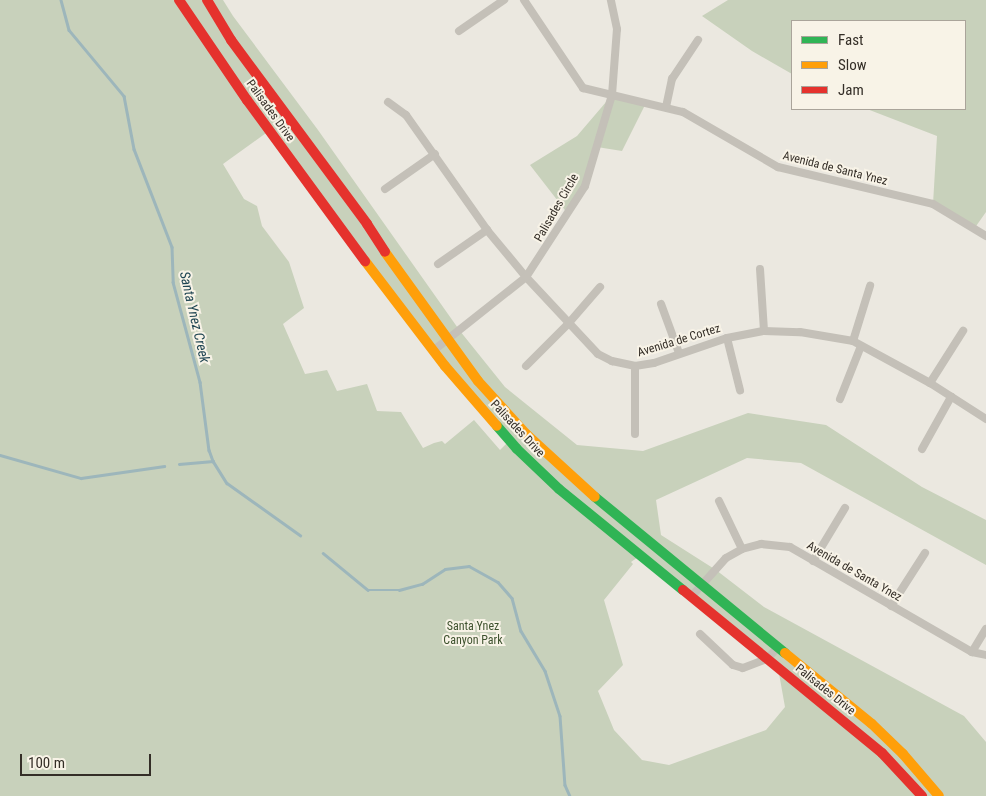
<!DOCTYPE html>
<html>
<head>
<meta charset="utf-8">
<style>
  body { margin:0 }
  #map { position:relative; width:986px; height:796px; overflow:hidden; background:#ebe8e0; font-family:"Roboto Condensed",sans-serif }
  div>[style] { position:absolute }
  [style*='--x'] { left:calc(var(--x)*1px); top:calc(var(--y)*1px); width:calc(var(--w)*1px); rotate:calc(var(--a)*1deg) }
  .green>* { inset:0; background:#c8d1bb }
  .stream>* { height:2.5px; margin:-1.25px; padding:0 1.25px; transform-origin:1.25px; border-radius:1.25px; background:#9db6bb }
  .street>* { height:8px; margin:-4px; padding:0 4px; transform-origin:4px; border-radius:4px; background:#c4c0b8 }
  .fast>* { height:10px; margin:-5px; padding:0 5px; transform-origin:5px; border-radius:5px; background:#30b455 }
  .slow>* { height:10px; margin:-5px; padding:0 5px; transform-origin:5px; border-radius:5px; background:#ff9f0a }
  .jam>* { height:10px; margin:-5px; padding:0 5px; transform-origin:5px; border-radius:5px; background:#e5322d }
  span { translate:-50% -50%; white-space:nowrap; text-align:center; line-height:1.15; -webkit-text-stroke:4px #f8f3e7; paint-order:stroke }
  .street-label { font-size:12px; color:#342e27 }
  .park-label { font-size:12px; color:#3d512d }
  .water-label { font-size:14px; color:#204653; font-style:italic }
  .legend { position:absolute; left:791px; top:20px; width:175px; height:90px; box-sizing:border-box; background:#f8f3e7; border:1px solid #aaa49a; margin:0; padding:6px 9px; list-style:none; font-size:15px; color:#342e27 }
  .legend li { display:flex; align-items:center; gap:10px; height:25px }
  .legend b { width:25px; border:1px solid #aaa49a }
  .scale { position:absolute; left:20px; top:754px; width:131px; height:22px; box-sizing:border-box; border:2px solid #342e27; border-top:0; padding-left:6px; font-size:15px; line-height:18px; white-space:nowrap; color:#342e27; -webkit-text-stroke:4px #f8f3e7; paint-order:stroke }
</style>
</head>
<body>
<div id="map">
  <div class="green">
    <div style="clip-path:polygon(evenodd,0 0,223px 0,233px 16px,318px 130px,460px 331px,505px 387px,577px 445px,643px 451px,748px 413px,826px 425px,922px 487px,986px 520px,986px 565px,801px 463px,747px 458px,656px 500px,661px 535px,716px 570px,764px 607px,964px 716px,986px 742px,986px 796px,0 796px,0 0,273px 128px,445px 366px,509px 441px,500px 450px,474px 420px,445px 444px,442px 441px,434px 443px,423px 448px,401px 412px,377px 411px,367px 384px,337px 391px,327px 370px,305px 374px,283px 324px,304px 308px,289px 262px,262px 226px,257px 206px,244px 199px,223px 164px,273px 128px,0 0,641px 555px,778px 668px,785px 707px,766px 730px,669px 765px,642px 760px,614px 730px,598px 691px,623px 665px,604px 600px,633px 564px,631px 562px,641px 555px)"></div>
    <div style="clip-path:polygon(728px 0,986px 0,986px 212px,974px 229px,933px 204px,937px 136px,867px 109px,965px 109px,965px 21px,792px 21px,792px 74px,752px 51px,702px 16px)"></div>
    <div style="clip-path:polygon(612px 95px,646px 103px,622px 151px,597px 147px,585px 186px,568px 214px,530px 165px,577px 136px)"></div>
  </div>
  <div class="stream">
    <div style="--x:61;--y:0;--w:31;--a:75"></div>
    <div style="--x:69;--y:30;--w:86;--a:50.2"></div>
    <div style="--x:124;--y:96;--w:54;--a:79.3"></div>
    <div style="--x:134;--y:149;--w:105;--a:68.8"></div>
    <div style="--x:172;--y:247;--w:35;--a:88"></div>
    <div style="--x:173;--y:282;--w:104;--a:74.9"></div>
    <div style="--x:200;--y:382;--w:69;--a:82.5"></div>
    <div style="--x:209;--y:450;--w:12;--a:70"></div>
    <div style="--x:213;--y:461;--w:26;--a:58"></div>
    <div style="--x:227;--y:483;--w:90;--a:35.5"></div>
    <div style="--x:0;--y:455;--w:84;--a:15.9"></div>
    <div style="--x:81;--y:478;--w:84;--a:-8.2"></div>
    <div style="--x:179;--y:464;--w:34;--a:-5"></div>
    <div style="--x:323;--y:553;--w:58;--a:39.4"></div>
    <div style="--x:368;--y:590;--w:31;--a:0"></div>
    <div style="--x:399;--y:590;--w:24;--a:-15"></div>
    <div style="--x:422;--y:584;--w:27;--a:-33"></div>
    <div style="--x:445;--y:569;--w:24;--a:-7"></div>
    <div style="--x:469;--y:566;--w:33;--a:29"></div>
    <div style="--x:498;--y:582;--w:21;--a:49"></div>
    <div style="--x:512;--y:598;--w:34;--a:75"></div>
    <div style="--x:521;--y:631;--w:47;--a:59"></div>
    <div style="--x:545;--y:671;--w:47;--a:71.6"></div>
    <div style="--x:560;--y:716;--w:69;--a:85.9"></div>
    <div style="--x:565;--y:785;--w:12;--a:66"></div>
  </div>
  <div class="street">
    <div style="--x:524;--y:0;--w:106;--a:56.2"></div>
    <div style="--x:583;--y:88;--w:103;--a:13.5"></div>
    <div style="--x:683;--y:112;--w:110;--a:30.1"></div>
    <div style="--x:778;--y:167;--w:159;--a:13.4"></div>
    <div style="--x:933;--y:204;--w:62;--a:31.1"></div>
    <div style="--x:459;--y:31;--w:55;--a:-34.6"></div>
    <div style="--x:388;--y:102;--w:22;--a:36"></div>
    <div style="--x:406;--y:115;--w:141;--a:54.8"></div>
    <div style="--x:487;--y:230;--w:61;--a:50.3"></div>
    <div style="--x:526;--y:277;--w:105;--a:46.9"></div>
    <div style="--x:598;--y:354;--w:16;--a:27"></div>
    <div style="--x:612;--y:361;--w:24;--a:12"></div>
    <div style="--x:635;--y:366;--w:19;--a:-9"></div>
    <div style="--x:654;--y:363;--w:77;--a:-18.9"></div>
    <div style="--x:727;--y:338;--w:38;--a:-11"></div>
    <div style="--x:764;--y:331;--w:36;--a:2"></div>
    <div style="--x:800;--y:332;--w:54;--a:9.6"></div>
    <div style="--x:853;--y:341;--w:88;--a:28.6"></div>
    <div style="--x:930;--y:383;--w:67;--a:32.7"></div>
    <div style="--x:666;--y:107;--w:29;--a:-78"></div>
    <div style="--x:672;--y:79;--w:47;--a:-56.3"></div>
    <div style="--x:385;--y:189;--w:61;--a:-35"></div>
    <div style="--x:438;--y:264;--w:60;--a:-34.8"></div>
    <div style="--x:760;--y:269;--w:62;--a:86.3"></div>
    <div style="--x:661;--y:304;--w:52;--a:69.8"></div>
    <div style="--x:727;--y:338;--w:54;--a:76"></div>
    <div style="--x:853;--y:341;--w:58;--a:-72.8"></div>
    <div style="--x:434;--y:350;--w:117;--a:-38.4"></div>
    <div style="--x:526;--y:277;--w:108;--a:-57"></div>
    <div style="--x:585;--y:186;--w:95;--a:-73.5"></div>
    <div style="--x:612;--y:95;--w:66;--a:-85.7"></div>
    <div style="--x:617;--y:29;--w:30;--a:-102"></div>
    <div style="--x:526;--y:366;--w:59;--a:-45"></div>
    <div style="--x:568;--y:324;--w:49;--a:-49.1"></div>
    <div style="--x:635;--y:366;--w:68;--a:90"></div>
    <div style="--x:930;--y:383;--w:62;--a:-57.6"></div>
    <div style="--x:840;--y:399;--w:57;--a:-68.4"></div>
    <div style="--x:922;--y:449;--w:60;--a:-60.9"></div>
    <div style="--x:719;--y:501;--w:53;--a:64.4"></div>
    <div style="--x:813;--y:561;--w:62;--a:-58.9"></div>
    <div style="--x:691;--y:597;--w:52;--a:-48.1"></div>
    <div style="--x:726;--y:558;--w:18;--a:-29"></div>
    <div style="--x:742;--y:549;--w:20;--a:-15"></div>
    <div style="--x:761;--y:544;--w:29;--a:6"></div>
    <div style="--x:790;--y:547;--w:210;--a:30"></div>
    <div style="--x:972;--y:652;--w:14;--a:12"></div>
    <div style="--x:891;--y:606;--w:63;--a:-57.3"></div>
    <div style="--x:700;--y:634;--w:45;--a:43.2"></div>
    <div style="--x:733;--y:665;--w:10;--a:17"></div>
    <div style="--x:743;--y:668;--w:26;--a:-21"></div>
    <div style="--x:767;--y:659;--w:16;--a:-47"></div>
    <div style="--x:972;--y:652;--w:27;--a:-59"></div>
  </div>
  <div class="fast">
    <div style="--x:497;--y:426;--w:30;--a:49"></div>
    <div style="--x:517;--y:449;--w:58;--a:43.6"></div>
    <div style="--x:559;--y:489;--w:160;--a:39.2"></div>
    <div style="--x:595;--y:497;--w:246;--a:39.4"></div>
  </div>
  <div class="slow">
    <div style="--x:385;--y:252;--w:159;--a:54.2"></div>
    <div style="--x:478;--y:381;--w:72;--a:47.8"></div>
    <div style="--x:526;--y:434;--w:93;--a:42.4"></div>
    <div style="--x:365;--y:261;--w:132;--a:52.7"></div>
    <div style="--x:445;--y:366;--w:79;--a:49.1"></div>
    <div style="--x:785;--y:653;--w:112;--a:39.2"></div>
    <div style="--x:872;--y:724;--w:43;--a:44.1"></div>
    <div style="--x:903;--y:754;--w:55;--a:49.4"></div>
  </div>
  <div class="jam">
    <div style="--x:179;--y:0;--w:121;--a:55.8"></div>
    <div style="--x:247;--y:100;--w:200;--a:53.8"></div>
    <div style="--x:207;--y:0;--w:47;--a:59"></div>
    <div style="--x:231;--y:40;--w:229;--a:53.5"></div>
    <div style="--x:367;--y:224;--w:33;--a:57"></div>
    <div style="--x:683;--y:590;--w:257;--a:39.3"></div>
    <div style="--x:882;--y:753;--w:59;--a:47.1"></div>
  </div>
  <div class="street-label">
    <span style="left:270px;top:111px;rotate:54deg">Palisades Drive</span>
    <span style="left:835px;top:169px;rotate:14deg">Avenida de Santa Ynez</span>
    <span style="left:557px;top:208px;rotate:-60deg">Palisades Circle</span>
    <span style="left:679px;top:341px;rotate:-17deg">Avenida de Cortez</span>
    <span style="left:517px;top:429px;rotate:47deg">Palisades Drive</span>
    <span style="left:854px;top:572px;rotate:30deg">Avenida de Santa Ynez</span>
    <span style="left:825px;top:690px;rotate:39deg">Palisades Drive</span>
  </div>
  <div class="park-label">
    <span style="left:473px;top:634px">Santa Ynez<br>Canyon Park</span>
  </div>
  <div class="water-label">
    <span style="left:195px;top:317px;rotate:77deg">Santa Ynez Creek</span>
  </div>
  <ul class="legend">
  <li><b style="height:6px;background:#30b455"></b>Fast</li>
  <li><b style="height:6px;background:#ff9f0a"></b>Slow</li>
  <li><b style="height:6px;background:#e5322d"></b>Jam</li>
  </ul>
  <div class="scale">100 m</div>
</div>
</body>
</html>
